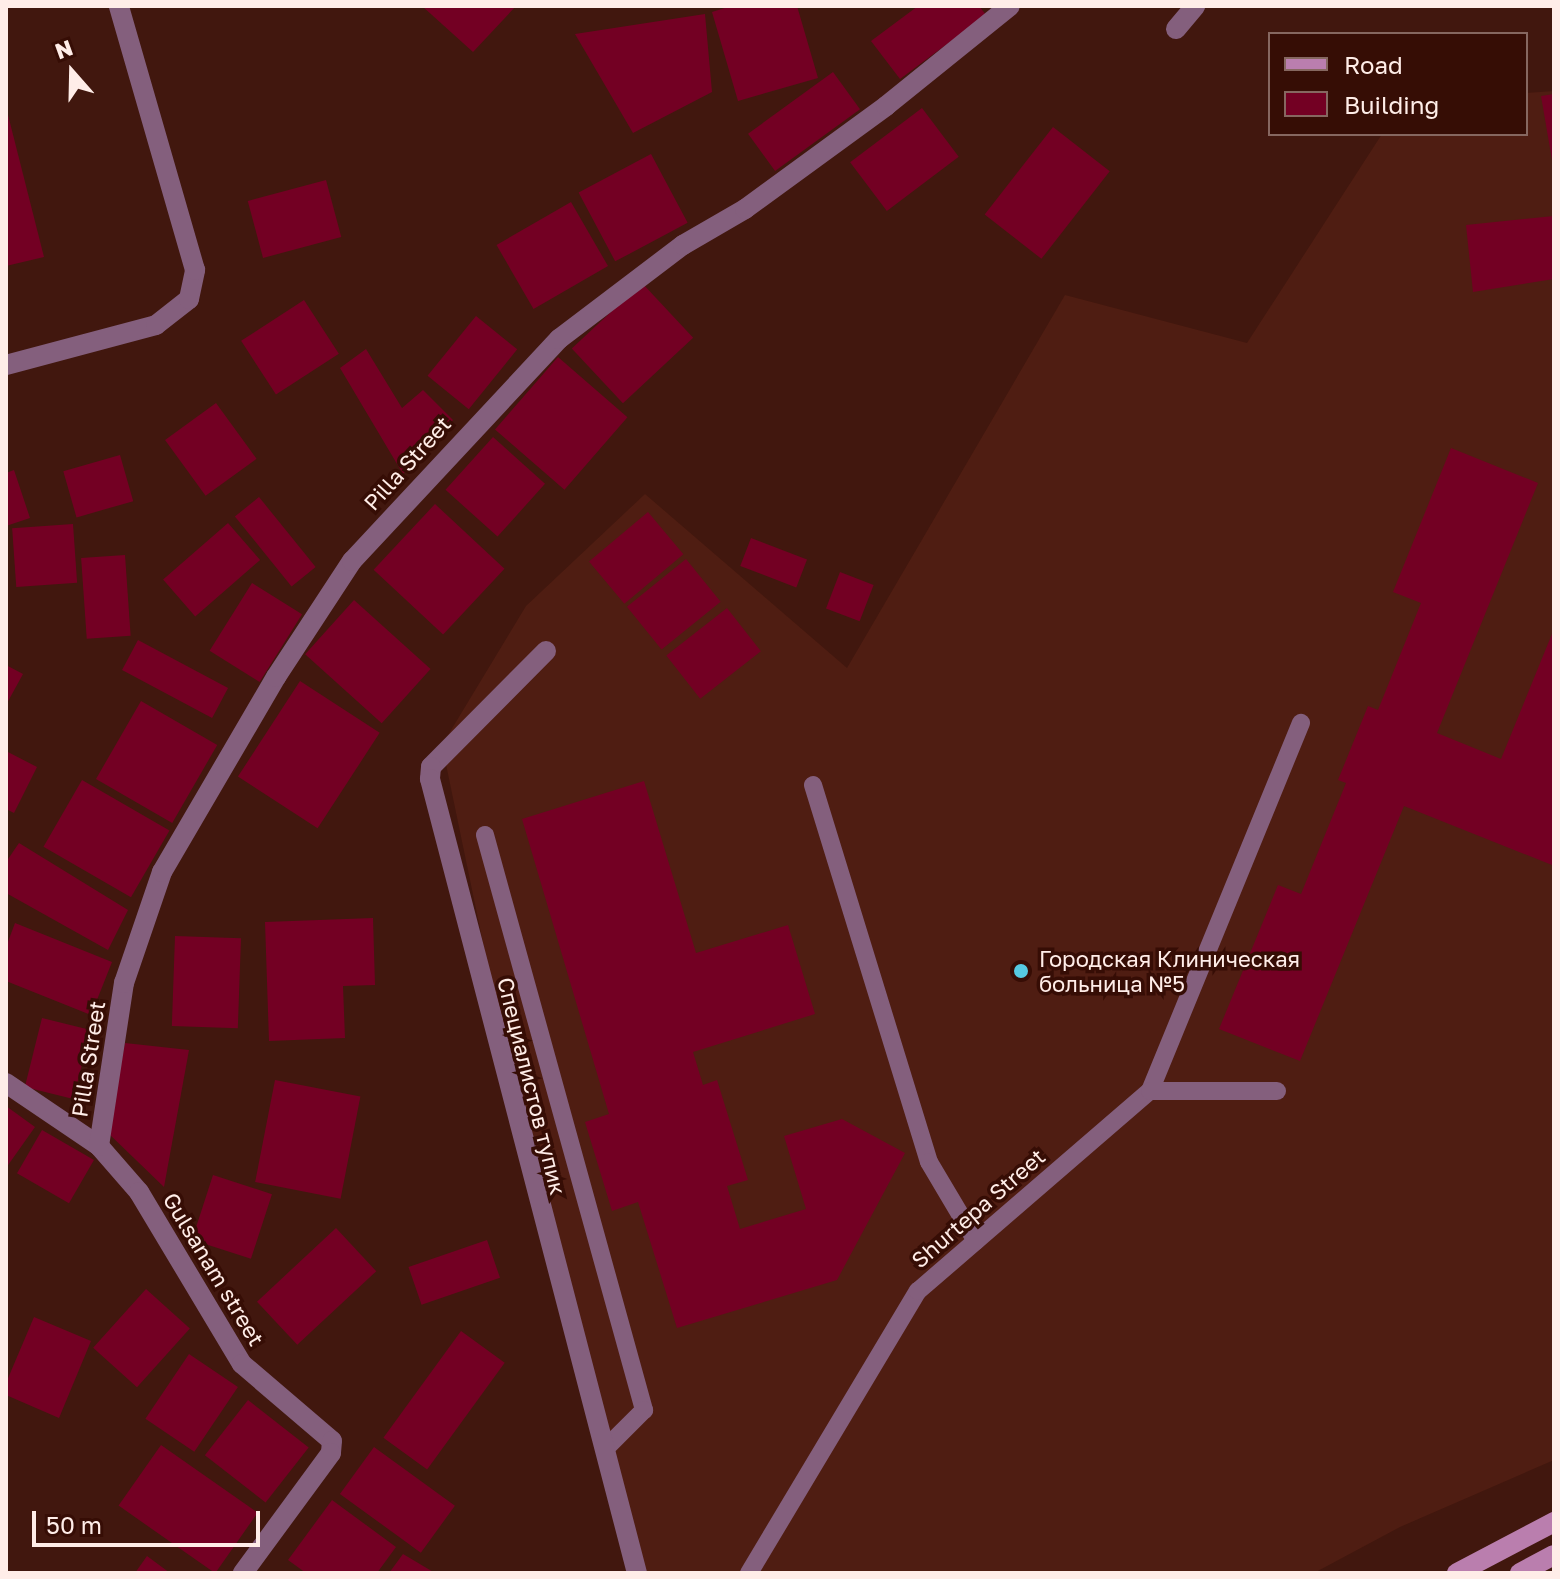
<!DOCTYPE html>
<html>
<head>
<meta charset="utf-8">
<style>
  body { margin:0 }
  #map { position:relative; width:1560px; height:1579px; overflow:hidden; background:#41170e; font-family:"Golos Text",sans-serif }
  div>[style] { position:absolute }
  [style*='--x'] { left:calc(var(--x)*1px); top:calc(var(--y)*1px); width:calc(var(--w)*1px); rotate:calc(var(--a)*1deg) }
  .built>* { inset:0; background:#4f1d12 }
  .building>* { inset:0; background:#730023; transform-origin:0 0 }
  .service>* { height:18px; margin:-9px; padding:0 9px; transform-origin:9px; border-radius:9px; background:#845f7d }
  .minor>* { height:20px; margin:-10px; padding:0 10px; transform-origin:10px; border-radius:10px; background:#845f7d }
  .secondary>* { height:20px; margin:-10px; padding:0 10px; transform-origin:10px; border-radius:10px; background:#ba7eae }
  .dots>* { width:22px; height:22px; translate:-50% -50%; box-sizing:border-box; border:4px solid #360d05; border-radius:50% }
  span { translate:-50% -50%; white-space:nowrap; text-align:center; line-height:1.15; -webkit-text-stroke:7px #360d05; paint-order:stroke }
  .street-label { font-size:22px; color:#ffede8 }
  .poi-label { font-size:22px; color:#ffede8 }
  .left { translate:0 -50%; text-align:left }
  .frame { position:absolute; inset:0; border:8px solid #ffede8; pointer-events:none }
  .legend { position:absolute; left:1268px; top:32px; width:260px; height:104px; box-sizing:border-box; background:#360d05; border:2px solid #866760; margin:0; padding:10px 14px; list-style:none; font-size:24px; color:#ffede8 }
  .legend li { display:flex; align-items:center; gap:16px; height:40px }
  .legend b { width:40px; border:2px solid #866760 }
  .north { position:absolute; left:32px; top:32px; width:80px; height:80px; -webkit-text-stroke:6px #360d05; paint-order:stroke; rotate:340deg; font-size:22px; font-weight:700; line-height:32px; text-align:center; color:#ffede8 }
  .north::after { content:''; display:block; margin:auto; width:28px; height:36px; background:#ffede8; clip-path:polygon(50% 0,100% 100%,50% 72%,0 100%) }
  .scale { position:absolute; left:32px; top:1511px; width:228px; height:36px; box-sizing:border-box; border:4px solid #ffede8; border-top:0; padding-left:10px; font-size:24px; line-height:28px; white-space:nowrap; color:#ffede8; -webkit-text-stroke:6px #360d05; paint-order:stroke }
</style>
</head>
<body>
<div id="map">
  <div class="built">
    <div style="clip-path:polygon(1554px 91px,1554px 1460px,1400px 1527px,1314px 1573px,643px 1573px,536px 1198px,442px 745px,526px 606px,645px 494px,847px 668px,1065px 295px,1247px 343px,1382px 134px,1526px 134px,1526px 93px)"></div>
  </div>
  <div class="building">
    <div style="clip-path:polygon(422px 6px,516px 6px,473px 52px)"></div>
    <div style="clip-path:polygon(731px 6px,797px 6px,818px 78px,738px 101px,712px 12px)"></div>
    <div style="clip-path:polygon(918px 6px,979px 6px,986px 15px,900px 79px,871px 41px)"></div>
    <div style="clip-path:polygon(705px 14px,712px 92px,633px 133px,575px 34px)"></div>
    <div style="left:833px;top:72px;width:46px;height:105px;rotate:54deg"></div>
    <div style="clip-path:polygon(1554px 94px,1554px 160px,1552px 160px,1541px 96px)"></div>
    <div style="clip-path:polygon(6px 107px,44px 257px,6px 266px)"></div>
    <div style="left:922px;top:108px;width:61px;height:90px;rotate:53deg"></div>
    <div style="left:1053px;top:127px;width:72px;height:111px;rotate:38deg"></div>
    <div style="left:651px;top:154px;width:78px;height:82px;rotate:62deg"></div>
    <div style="left:326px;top:180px;width:59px;height:81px;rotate:75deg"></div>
    <div style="left:571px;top:202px;width:74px;height:86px;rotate:60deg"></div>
    <div style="clip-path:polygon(1554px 216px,1554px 279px,1473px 292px,1466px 225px)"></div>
    <div style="left:642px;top:283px;width:75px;height:96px;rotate:47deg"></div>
    <div style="left:304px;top:300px;width:64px;height:75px;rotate:57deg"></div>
    <div style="left:476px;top:316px;width:53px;height:77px;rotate:39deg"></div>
    <div style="clip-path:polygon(366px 349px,402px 408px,423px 390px,453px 420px,403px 474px,340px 368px)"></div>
    <div style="left:558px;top:357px;width:92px;height:96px;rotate:41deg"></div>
    <div style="left:216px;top:403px;width:69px;height:63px;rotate:54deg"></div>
    <div style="left:493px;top:437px;width:70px;height:71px;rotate:42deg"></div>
    <div style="clip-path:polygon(1451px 448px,1538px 483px,1437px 733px,1501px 759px,1554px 629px,1554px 861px,1552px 865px,1404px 806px,1300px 1061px,1219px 1029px,1278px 885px,1301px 894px,1346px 783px,1338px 780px,1368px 706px,1378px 710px,1421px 603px,1393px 592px)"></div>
    <div style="left:120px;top:455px;width:48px;height:59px;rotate:74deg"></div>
    <div style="clip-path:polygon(14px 470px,30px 518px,6px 526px,6px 473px)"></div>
    <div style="left:259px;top:497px;width:90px;height:31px;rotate:51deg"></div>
    <div style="left:435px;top:504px;width:95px;height:90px;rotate:43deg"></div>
    <div style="left:648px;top:512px;width:55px;height:77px;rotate:50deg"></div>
    <div style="left:228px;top:523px;width:49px;height:86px;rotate:49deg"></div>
    <div style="left:73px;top:524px;width:59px;height:61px;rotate:86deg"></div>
    <div style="left:751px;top:538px;width:60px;height:30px;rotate:21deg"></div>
    <div style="left:125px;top:555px;width:81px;height:44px;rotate:86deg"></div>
    <div style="left:686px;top:559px;width:55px;height:76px;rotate:51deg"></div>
    <div style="left:840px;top:572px;width:36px;height:39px;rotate:21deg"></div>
    <div style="left:252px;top:583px;width:59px;height:80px;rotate:32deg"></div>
    <div style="left:354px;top:600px;width:103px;height:73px;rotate:42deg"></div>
    <div style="left:727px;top:608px;width:55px;height:77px;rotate:52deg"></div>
    <div style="left:138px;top:640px;width:102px;height:34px;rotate:28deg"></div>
    <div style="clip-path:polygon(6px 665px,23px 674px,6px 705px)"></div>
    <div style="left:300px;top:681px;width:95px;height:114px;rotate:33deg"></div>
    <div style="left:141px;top:701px;width:88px;height:90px;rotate:30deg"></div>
    <div style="clip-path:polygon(6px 751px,37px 767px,14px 813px,6px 809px)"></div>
    <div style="left:82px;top:780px;width:101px;height:77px;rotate:30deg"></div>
    <div style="clip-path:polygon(644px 781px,696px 953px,788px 925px,815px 1014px,693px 1052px,703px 1085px,717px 1080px,748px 1180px,727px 1186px,740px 1229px,806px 1209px,784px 1136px,842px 1119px,905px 1153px,837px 1280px,677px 1328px,638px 1202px,612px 1211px,585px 1122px,609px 1114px,522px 819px)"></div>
    <div style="clip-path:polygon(19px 843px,128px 910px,108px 950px,6px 893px,6px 862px)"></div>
    <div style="clip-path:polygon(373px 918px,375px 985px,343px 986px,345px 1038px,269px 1041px,265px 922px)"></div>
    <div style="clip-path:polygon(15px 923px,112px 962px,91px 1015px,6px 981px,6px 947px)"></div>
    <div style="left:175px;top:936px;width:66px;height:90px;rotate:2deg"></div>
    <div style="left:42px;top:1018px;width:50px;height:71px;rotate:14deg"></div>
    <div style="clip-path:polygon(125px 1043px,189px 1050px,164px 1187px,108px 1133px)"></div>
    <div style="left:275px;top:1080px;width:87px;height:104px;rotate:11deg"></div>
    <div style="clip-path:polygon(6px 1106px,35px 1127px,6px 1168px)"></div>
    <div style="left:42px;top:1130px;width:60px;height:50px;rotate:30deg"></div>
    <div style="left:213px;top:1175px;width:62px;height:68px;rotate:18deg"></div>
    <div style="left:336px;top:1228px;width:59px;height:108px;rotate:47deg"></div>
    <div style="left:487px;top:1240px;width:40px;height:83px;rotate:71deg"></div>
    <div style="left:146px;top:1289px;width:59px;height:79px;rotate:42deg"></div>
    <div style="clip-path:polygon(34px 1317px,91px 1341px,59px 1418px,6px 1395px,6px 1383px)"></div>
    <div style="left:461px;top:1331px;width:54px;height:132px;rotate:36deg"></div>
    <div style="left:189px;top:1354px;width:59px;height:78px;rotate:34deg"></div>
    <div style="left:248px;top:1400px;width:77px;height:70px;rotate:38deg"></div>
    <div style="left:161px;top:1445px;width:118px;height:74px;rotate:35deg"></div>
    <div style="left:374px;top:1447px;width:100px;height:58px;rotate:36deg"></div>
    <div style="clip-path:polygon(332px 1500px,396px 1547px,377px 1573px,306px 1573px,288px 1560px)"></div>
    <div style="clip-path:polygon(403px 1554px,435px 1573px,389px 1573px)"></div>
    <div style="clip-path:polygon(147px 1556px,170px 1573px,135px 1573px)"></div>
  </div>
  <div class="service">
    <div style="--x:813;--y:785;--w:394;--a:72.9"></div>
    <div style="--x:929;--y:1162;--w:92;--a:59.3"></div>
    <div style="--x:485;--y:835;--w:597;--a:74.54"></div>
    <div style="--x:644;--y:1410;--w:54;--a:135"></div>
    <div style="--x:1150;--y:1091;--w:398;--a:-67.7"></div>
    <div style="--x:749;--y:1573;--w:329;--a:-59.1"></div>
    <div style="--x:918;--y:1291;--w:306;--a:-40.8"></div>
    <div style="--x:1150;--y:1091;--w:127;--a:0"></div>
  </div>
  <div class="minor">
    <div style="--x:1176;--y:29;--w:30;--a:-50"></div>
    <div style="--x:6;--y:365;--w:155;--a:-14.9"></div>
    <div style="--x:156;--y:325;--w:42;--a:-38.2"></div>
    <div style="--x:189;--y:299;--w:30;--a:-78"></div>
    <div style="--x:195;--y:270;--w:275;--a:-106.1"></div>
    <div style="--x:546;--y:651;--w:163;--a:134.8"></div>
    <div style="--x:431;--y:767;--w:12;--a:95"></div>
    <div style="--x:430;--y:779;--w:821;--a:75.39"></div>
    <div style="--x:6;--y:1083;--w:112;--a:34.1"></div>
    <div style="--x:99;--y:1146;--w:61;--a:49"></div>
    <div style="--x:139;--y:1192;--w:200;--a:59.1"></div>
    <div style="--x:242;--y:1364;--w:118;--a:40.5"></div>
    <div style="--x:332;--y:1441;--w:12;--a:95"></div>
    <div style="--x:331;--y:1453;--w:149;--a:126.3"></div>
    <div style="--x:99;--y:1146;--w:165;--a:-81.3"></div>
    <div style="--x:124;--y:983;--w:117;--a:-71.1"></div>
    <div style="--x:162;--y:872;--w:226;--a:-59.7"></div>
    <div style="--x:276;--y:677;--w:139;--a:-56.8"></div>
    <div style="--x:352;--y:561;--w:304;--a:-47"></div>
    <div style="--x:559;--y:339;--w:156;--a:-37.2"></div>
    <div style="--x:683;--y:245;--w:72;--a:-30.1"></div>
    <div style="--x:745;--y:209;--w:175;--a:-36.1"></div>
    <div style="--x:886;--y:106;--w:159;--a:-38.9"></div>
  </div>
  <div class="secondary">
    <div style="--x:1457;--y:1573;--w:110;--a:-27.7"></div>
    <div style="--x:1520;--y:1573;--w:38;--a:-28"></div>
  </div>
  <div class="dots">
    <div style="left:1021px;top:971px;background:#56c9e1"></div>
  </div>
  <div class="street-label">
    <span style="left:407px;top:463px;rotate:-48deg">Pilla Street</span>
    <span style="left:88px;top:1059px;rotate:-81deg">Pilla Street</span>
    <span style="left:532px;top:1086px;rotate:76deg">Специалистов тупик</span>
    <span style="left:978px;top:1208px;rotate:-41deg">Shurtepa Street</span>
    <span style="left:214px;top:1269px;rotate:59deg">Gulsanam street</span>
  </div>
  <div class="poi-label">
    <span class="left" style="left:1039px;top:971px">Городская Клиническая<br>больница №5</span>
  </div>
  <div class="frame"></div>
  <ul class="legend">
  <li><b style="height:10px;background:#ba7eae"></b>Road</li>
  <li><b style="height:22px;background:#730023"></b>Building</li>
  </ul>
  <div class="north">N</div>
  <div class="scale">50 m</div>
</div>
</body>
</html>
